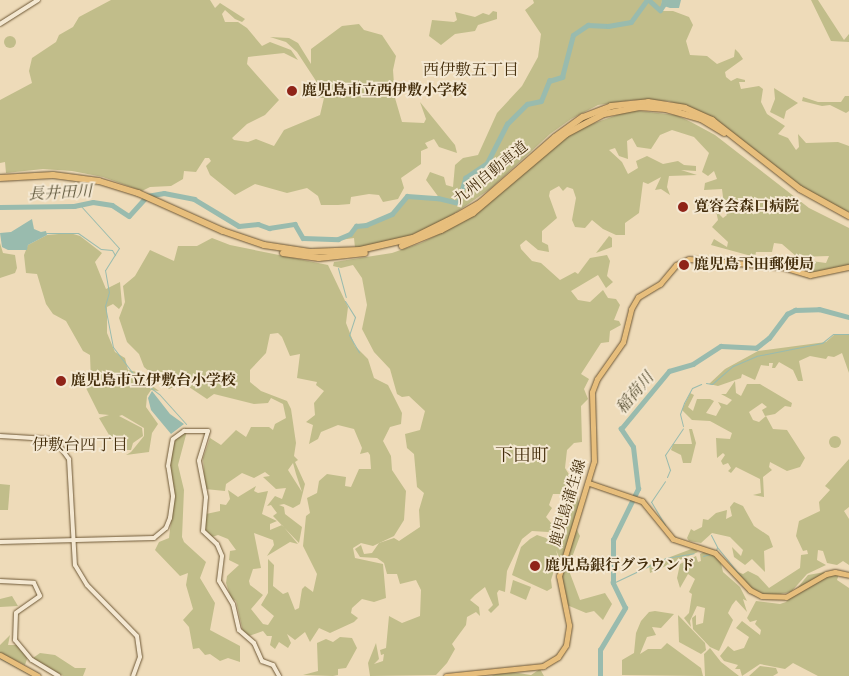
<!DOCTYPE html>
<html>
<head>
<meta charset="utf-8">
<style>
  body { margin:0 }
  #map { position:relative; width:849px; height:676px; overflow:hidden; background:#eedbb9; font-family:"IM FELL DW Pica","Noto Serif JP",serif }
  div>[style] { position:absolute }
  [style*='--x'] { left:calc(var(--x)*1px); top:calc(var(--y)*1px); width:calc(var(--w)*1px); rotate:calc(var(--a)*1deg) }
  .green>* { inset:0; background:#c1bd8a }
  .round { border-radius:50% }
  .water>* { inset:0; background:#99bbae }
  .stream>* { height:1px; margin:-0.5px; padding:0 0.5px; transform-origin:0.5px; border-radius:0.5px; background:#99bbae }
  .river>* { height:4.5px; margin:-2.25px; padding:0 2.25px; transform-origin:2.25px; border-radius:2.25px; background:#99bbae }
  .roads { filter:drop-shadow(0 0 1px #6e5836) drop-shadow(0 0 1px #6e5836) }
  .minor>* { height:4px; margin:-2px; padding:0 2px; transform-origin:2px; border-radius:2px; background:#f4e8d2 }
  .major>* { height:5px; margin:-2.5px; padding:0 2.5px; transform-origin:2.5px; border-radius:2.5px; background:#e7be7c }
  .highway>* { height:6px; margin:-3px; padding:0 3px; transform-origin:3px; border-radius:3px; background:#e7be7c }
  .dots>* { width:14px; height:14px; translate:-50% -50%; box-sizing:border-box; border:2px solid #f4e8d2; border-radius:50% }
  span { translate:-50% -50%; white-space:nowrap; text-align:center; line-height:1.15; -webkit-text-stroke:4px #f4e8d2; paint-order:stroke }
  .poi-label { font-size:15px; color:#432d0b; font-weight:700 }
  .left { translate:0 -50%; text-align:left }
  .street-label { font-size:15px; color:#432d0b }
  .neighbourhood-label { font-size:16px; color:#432d0b }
  .water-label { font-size:16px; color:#585034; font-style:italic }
  .quarter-label { font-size:18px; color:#432d0b }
</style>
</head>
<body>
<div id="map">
  <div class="green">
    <div style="clip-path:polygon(111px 0,210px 0,215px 8px,220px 3px,245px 19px,242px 22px,235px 19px,225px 10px,222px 14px,225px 22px,238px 22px,247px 28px,262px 46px,270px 42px,291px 50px,298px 60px,284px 53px,248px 57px,247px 64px,279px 100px,265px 115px,247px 124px,232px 138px,234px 140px,248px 142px,256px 139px,274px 146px,284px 130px,320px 115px,324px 98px,318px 98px,316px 81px,297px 52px,286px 42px,270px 37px,289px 38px,298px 43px,311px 64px,311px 49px,342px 26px,359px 24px,364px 30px,382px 35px,396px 56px,393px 70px,395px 98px,402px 122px,424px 123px,426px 119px,420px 102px,455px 145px,457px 153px,439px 147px,434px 139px,425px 143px,428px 148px,421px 151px,421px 164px,401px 178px,404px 188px,398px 199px,383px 202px,379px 195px,369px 194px,351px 197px,350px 204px,338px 205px,321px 205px,318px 196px,307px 188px,287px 193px,255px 184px,235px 195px,210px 175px,206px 166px,211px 161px,209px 158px,205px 158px,196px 172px,184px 171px,183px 179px,171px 186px,150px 187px,142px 191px,103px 177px,72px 171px,43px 169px,6px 173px,5px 162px,0 163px,0 100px,32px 83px,29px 71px,32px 58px,56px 42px,59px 35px,73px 27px,79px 17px)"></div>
    <div style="clip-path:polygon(533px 0,662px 0,661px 11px,673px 11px,689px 17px,693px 25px,686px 41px,690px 55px,707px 56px,717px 64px,734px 57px,735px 49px,739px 53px,743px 59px,725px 72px,726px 77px,731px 81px,737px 78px,745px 80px,745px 82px,739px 82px,741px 89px,759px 86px,763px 89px,761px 102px,767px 114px,785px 126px,778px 134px,788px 138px,796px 150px,799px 147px,798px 134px,806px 143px,838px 142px,849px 146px,849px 212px,815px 197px,711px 117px,669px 101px,633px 100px,598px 105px,571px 119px,550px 134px,490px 189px,445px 220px,409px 236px,355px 248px,354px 238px,340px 240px,352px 234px,357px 226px,366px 226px,390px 216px,406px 197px,440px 199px,426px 180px,430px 172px,444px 177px,446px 185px,453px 187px,455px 165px,463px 158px,478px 155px,497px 113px,522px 86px,538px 57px,541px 34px,525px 10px,534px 3px)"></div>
    <div style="clip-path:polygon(811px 0,818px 0,844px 40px,849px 34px,849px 42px,831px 41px)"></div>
    <div style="clip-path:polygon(493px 11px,497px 12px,497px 19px,478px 25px,475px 31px,455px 34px,441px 45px,429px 36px,432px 20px,454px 22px,457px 20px,455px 12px,475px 17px,483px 13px,489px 15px)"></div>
    <div class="round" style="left:4px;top:36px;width:12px;height:12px"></div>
    <div style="clip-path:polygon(774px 88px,798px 103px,786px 111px,784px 119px,770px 112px,775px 99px)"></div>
    <div style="clip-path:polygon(845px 96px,849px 96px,849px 111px,846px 113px,830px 105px,822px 106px,802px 101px,803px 97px,818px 102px,841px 102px)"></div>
    <div style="clip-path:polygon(631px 110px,676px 115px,691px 122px,715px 135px,809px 208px,849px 228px,849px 267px,808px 273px,810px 267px,797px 259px,826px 263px,829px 256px,797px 257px,782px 244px,774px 243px,772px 252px,756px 252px,755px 257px,711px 245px,714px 239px,727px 247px,728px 242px,712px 227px,718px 220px,716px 211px,723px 218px,727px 215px,723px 210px,708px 206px,708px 200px,712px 199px,715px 207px,723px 197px,722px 189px,704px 190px,705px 183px,717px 179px,714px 171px,708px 176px,702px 172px,709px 153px,694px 137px,672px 130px,660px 135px,651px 149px,637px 147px,632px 138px,627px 141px,628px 159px,619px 156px,615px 148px,609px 150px,622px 162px,628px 174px,638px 168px,636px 161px,647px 156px,663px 164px,678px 161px,684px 165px,696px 166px,696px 171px,681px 170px,697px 175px,669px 176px,667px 187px,670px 195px,661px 189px,655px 190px,661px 177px,648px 184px,643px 182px,639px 213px,625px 223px,625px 235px,616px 235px,603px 229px,592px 220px,585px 228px,575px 227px,572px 220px,576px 198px,573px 189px,567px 187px,563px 191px,559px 186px,550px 191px,549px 196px,557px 218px,542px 231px,542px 242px,548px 245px,549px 252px,538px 250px,526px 240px,520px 245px,521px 249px,532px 261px,541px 263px,560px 280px,575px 272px,578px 274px,590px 258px,607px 255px,610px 261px,607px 276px,613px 282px,606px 288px,598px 275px,571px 291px,578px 300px,590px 302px,603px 290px,608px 298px,616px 299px,620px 305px,614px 320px,619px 321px,621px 325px,610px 331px,609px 342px,601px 343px,581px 374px,589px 379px,584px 389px,588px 399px,581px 406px,582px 442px,574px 443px,567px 450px,565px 468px,570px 476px,569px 491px,567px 494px,553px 494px,549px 505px,552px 508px,546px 517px,553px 525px,556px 516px,565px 515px,577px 496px,580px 507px,574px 524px,580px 536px,568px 568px,580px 600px,605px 593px,612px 604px,603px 620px,594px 611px,586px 613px,567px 605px,560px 580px,563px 566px,556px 550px,558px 558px,551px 580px,552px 588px,547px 591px,512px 575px,521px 547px,530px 539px,537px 535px,546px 538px,554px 546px,565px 529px,559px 526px,548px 532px,532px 531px,522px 539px,507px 571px,505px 592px,499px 590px,497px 593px,499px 605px,491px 613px,488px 610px,493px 605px,485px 587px,475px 595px,470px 600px,479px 607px,480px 616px,476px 612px,467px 617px,466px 625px,452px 644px,455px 649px,447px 663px,436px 675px,370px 676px,368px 663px,376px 643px,379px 659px,374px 664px,383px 661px,384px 654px,381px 655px,380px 650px,386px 648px,389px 616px,402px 623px,420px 616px,421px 590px,416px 580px,400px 584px,397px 574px,387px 574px,384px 563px,377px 558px,360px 557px,355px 549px,361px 545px,364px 554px,372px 553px,379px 543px,394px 538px,399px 541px,420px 527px,419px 510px,424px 493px,417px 487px,414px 454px,407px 448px,405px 434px,420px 430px,425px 411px,409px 396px,402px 397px,397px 394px,390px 369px,374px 352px,362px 329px,367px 305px,362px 278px,353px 265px,341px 268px,333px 266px,334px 262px,392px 253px,421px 243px,463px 222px,575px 130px)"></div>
    <div style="clip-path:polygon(70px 233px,80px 236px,102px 253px,95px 262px,106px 289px,120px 282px,122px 305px,119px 309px,113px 304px,107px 307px,107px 333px,115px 352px,125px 358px,128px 370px,141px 373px,139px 376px,159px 391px,151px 390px,147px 396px,146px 407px,158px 424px,152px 433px,149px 452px,126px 455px,131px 452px,144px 436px,144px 428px,122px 415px,119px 416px,142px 428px,143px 436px,133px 443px,131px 450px,118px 450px,99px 418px,109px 415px,99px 414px,85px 386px,91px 381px,90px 355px,83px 351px,66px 321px,53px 314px,46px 304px,37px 274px,26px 273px,24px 255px,28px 245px,47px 235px)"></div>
    <div style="clip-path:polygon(609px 236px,612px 238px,612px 247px,596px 253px)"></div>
    <div style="clip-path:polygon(evenodd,212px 238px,230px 245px,328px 265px,348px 307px,346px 323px,355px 346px,368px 359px,374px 378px,388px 385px,402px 413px,401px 424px,390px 427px,383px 441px,391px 456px,392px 470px,406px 491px,404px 520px,394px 536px,373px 546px,361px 543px,353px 548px,355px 558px,383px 564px,386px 598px,374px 602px,362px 599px,352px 608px,351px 613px,358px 618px,354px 622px,330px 633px,319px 628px,310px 642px,305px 632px,295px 640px,287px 634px,291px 643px,288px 648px,279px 642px,275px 649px,270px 645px,272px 636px,267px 636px,263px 631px,249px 636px,243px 632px,236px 601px,231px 598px,226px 583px,227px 576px,239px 565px,229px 560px,230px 551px,236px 550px,228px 539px,218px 535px,212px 537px,204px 530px,206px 514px,220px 511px,220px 504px,226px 505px,230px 499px,228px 490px,238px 497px,256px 486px,254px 491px,258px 493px,268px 491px,262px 514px,277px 521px,270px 524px,270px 530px,282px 525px,298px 544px,290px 542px,267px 556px,274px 545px,273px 540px,254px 533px,261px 568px,253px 569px,249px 581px,250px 585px,263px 595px,251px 609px,263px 624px,268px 625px,274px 616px,261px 605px,268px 593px,268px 559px,274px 565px,273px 586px,283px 594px,288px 592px,295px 610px,299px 608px,302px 589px,305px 586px,313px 592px,317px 574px,303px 546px,306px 516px,310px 513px,307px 498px,317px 493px,319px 481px,327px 474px,346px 477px,345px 486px,351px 487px,359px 469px,371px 469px,370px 455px,368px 452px,360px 454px,362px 448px,354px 429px,338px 425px,321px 432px,318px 439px,309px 444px,313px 425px,306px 422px,315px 415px,314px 403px,324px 391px,316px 385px,317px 382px,297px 378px,300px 354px,290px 356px,282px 337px,278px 333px,270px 334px,266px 353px,250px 370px,250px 382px,261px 391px,287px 401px,291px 409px,296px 443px,294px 456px,298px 460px,295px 462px,305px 484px,300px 504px,293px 508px,284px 504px,279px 505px,284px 507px,285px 514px,302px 527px,299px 543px,273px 516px,277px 513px,271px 505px,267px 506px,275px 496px,282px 499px,286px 488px,276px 489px,263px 477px,270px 476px,265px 472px,254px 478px,242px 473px,226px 484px,225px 491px,205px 489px,203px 458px,210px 438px,221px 445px,236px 430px,246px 437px,251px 427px,269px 427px,273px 430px,275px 424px,286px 418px,283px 404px,271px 398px,268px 403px,254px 404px,214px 394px,207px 399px,183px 383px,169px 389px,144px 367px,139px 354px,127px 342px,119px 318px,125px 302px,123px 286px,135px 276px,150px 250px,174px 261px,178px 246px,197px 246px,212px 238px,293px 463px,296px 474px,302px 492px,288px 470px,293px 463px)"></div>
    <div style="clip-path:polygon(0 243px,3px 253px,15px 255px,17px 268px,15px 273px,0 278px)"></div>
    <div style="clip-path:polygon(849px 334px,849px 373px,842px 353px,834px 357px,828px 356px,826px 359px,810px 356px,799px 361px,803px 381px,798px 381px,793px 370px,779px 362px,775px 368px,772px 368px,773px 363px,769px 363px,769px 366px,761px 365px,755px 380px,742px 374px,741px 378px,718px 386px,709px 384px,725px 369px,758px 351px,826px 342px,834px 335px)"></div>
    <div style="clip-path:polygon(735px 381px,736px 393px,741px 396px,747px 384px,760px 384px,792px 403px,791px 407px,785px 406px,775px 414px,765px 416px,762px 410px,767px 407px,762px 403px,749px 412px,753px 420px,759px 422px,766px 416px,773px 429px,787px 430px,805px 458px,800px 467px,787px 471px,770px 462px,769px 467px,772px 470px,763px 477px,764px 497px,753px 495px,761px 493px,760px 479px,736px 467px,731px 473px,728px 471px,731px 468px,728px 463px,723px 465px,721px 461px,725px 455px,723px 453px,717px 458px,716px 438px,730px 439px,732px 433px,710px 421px,692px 420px,682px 410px,690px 393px,694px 395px,688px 407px,693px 411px,697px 399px,710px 399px,714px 401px,706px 413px,716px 416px,721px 407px,718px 402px,727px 405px,732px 400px,721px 394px,726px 394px)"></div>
    <div style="clip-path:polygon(689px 429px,692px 429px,696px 443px,691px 463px,683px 463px,681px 455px,671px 450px,673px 444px,692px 444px)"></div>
    <div style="clip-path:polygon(187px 431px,178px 465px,184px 490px,182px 537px,184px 542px,206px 562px,200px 578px,215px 603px,210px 630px,240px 646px,240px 662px,228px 658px,220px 661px,210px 654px,205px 655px,199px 648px,193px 649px,189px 627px,183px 620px,193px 609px,186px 585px,188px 573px,180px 576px,155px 550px,159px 542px,169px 538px,174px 496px,169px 475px,171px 450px,178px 435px)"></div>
    <div class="round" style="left:829px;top:436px;width:12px;height:12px"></div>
    <div style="clip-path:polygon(849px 459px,849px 507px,844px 511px,849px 519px,849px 565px,843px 561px,837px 565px,827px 563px,823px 551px,818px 550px,817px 560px,826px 565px,807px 574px,791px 592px,769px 596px,751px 589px,735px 571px,743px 574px,748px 571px,758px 576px,769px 588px,800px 568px,801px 555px,808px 554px,807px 550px,803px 551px,796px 536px,799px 521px,820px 511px,819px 502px,830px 490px,825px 486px)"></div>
    <div style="clip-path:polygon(0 484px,10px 485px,8px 510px,0 510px)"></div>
    <div style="clip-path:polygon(734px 502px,743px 506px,754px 526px,769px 536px,773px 547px,764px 551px,765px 572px,752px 559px,745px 565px,734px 557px,732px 547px,741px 556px,743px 550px,730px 537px,712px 533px,701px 543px,689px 541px,687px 538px,691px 529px,694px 531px,702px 527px,703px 519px,708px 520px,716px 513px,727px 510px,726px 519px,732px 516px,730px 507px)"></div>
    <div style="clip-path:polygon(694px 548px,698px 552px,650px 573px,649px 565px)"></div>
    <div style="clip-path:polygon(706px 551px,720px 559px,723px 572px,740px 587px,747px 601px,743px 599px,747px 612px,736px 600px,732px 605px,728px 613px,733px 620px,719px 651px,710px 647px,693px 629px,692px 618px,696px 615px,696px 625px,703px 623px,705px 608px,697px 606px,690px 621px,691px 627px,684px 618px,689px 613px,692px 594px,689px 592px,695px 579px,688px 574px,680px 588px,677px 578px,680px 564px,696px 556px,698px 562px,701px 561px,700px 554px)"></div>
    <div style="clip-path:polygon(825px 572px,839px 574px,837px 580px,849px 588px,849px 676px,818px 676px,793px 663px,785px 669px,760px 664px,742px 676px,740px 669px,735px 669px,738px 665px,724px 661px,720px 656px,728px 646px,734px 651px,744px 648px,749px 637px,736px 628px,742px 621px,760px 635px,761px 630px,755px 624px,757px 620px,750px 622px,747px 618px,756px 601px,780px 604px,786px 602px,808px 575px)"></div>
    <div style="clip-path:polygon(513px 580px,531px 587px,526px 600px,510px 593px)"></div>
    <div style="clip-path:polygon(12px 596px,18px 606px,0 607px,0 599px)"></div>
    <div style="clip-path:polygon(655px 611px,674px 614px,661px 628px,652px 627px,656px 635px,647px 637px,640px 654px,648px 649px,661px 649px,667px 643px,701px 668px,703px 676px,622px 675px,622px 660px,634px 653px,636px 633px,641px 621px,649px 612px)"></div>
    <div style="clip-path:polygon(678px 615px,705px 643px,706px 650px,701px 654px,679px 642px)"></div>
    <div style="clip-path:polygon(10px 635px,8px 645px,18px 645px,28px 656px,25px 665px,0 653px,0 645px)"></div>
    <div style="clip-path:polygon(340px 637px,352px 638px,357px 648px,346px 668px,338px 669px,338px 675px,333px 676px,303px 675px,318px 671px,317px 643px,326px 639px,333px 642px)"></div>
    <div style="clip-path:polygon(710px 648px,721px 662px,739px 676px,705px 676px,704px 654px)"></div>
    <div style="clip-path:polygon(40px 653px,55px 655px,75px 668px,86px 668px,85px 671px,83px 676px,63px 676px,33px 658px)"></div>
    <div style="clip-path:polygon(760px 666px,776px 668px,778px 673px,773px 676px,749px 676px)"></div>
    <div style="clip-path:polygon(540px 669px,544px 676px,491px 676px,504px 671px,531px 675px)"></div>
  </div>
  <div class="water">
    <div style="clip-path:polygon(662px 0,681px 0,679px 8px,670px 8px,661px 5px)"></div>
    <div style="clip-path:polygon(32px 219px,34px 229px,41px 232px,46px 231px,47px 235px,28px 245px,27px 250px,8px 250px,2px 247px,0 233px,11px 232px)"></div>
    <div style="clip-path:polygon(152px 391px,170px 414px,184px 424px,171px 434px,151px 410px,148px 398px)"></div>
  </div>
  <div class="stream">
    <div style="--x:80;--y:205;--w:58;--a:47.8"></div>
    <div style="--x:119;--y:248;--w:26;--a:122"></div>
    <div style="--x:105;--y:270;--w:22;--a:80"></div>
    <div style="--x:109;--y:292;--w:15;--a:106"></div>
    <div style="--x:105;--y:306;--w:42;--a:79"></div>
    <div style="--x:113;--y:347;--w:36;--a:53"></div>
    <div style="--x:135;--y:376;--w:31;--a:37"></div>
    <div style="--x:160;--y:395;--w:39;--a:48"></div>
    <div style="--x:46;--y:233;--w:32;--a:0"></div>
    <div style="--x:78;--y:233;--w:28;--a:35"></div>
    <div style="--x:101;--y:249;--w:11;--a:5"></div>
    <div style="--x:112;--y:250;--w:6;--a:59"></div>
    <div style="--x:338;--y:268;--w:30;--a:75"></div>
    <div style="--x:345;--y:301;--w:19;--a:58"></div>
    <div style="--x:355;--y:317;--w:19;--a:108"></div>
    <div style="--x:349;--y:335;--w:20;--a:60"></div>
    <div style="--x:706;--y:383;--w:6;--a:9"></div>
    <div style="--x:712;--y:384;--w:28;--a:-41"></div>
    <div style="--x:733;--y:366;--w:25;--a:-23"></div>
    <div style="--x:756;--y:356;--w:67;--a:-11.1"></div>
    <div style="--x:822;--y:343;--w:14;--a:-39"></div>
    <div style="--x:833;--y:334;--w:16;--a:0"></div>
    <div style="--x:683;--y:426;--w:12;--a:-104"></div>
    <div style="--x:680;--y:414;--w:12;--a:-70"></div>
    <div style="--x:684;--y:403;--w:17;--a:-62"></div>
    <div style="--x:692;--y:388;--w:10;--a:-24"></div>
    <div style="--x:667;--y:477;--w:8;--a:-67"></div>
    <div style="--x:670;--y:470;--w:16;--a:-108"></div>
    <div style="--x:665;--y:455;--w:32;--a:-56"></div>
    <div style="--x:665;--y:525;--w:27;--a:-121"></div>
    <div style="--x:651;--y:502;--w:25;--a:-56"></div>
    <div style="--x:711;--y:535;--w:13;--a:63"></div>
    <div style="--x:717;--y:547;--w:4;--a:104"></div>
    <div style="--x:717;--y:547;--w:38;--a:51"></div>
    <div style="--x:703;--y:556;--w:7;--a:-16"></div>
    <div style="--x:613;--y:583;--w:59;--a:-25.3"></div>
    <div style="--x:666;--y:558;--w:28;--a:-10"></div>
    <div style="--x:0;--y:658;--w:32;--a:28"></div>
  </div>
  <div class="river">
    <div style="--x:649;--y:0;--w:15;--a:42"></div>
    <div style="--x:660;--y:10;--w:7;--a:-56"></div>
    <div style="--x:0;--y:207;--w:74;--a:-0.8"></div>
    <div style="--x:74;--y:206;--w:19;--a:-12"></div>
    <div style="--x:93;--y:202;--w:19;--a:9"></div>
    <div style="--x:112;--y:205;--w:20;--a:33"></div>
    <div style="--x:129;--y:216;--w:27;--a:-48"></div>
    <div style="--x:147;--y:196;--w:17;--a:-10"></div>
    <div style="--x:164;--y:193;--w:31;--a:11"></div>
    <div style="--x:194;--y:199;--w:52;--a:31"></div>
    <div style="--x:239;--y:226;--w:19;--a:-6"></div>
    <div style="--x:258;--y:224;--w:12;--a:20"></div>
    <div style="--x:269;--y:228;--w:26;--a:-9"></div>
    <div style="--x:295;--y:224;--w:16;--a:60"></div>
    <div style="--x:303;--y:238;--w:35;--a:2"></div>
    <div style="--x:338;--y:239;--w:13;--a:-23"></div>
    <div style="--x:350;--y:234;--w:10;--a:-53"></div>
    <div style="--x:356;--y:226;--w:10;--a:-6"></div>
    <div style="--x:366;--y:225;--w:28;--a:-23"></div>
    <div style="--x:392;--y:214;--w:23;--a:-50"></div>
    <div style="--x:407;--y:196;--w:31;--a:4"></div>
    <div style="--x:438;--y:198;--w:21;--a:14"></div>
    <div style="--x:458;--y:203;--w:26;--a:-74"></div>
    <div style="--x:465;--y:178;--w:27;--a:-34"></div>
    <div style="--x:487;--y:163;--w:44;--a:-62.9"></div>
    <div style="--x:507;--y:124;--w:28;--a:-45"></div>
    <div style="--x:527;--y:104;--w:14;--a:-12"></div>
    <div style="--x:541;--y:101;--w:22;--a:-68"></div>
    <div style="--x:549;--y:81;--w:14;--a:-17"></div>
    <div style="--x:562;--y:77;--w:43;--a:-75.3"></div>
    <div style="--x:573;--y:35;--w:18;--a:-34"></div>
    <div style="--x:588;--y:25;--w:20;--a:3"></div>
    <div style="--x:608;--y:26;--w:23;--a:-10"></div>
    <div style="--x:631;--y:22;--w:27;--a:-54"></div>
    <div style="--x:600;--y:676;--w:26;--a:-90"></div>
    <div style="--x:600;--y:650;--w:49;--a:-59.2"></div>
    <div style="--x:625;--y:608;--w:28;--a:-116"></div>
    <div style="--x:613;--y:583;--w:43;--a:-90"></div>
    <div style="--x:613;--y:540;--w:57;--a:-63.9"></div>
    <div style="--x:638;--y:489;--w:42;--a:-96.8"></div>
    <div style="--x:633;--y:447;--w:22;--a:-124"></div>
    <div style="--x:621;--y:429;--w:75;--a:-50.4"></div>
    <div style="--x:669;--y:371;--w:25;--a:-16"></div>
    <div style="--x:693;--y:364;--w:33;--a:-33"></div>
    <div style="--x:721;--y:346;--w:35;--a:3"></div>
    <div style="--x:756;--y:348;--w:16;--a:-38"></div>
    <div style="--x:769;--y:338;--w:30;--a:-53"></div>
    <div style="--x:787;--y:314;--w:9;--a:-27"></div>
    <div style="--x:795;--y:310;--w:24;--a:-2"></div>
    <div style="--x:819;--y:309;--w:31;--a:15"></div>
  </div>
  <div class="roads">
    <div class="minor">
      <div style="--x:0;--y:24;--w:45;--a:-32.3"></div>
      <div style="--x:0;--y:436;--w:48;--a:3.6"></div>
      <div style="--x:48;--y:439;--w:11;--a:27"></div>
      <div style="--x:58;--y:444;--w:19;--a:54"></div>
      <div style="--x:69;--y:459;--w:106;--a:86.8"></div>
      <div style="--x:75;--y:565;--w:23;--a:59"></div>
      <div style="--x:87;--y:585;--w:71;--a:45.6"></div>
      <div style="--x:137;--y:636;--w:21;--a:82"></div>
      <div style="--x:140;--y:657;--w:20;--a:110"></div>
      <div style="--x:0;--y:542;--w:154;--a:-1.5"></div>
      <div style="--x:154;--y:538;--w:16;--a:-40"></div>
      <div style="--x:166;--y:528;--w:11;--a:-68"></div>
      <div style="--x:170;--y:518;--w:22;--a:-82"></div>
      <div style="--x:173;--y:496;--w:30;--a:-99"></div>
      <div style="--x:168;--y:466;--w:27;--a:-80"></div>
      <div style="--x:173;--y:439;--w:14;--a:-36"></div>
      <div style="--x:184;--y:431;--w:24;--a:0"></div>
      <div style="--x:208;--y:431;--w:31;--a:107"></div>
      <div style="--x:199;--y:461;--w:37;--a:79"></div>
      <div style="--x:206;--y:497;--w:34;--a:95"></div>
      <div style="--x:203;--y:531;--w:19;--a:43"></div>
      <div style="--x:217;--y:544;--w:13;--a:67"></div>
      <div style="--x:222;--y:556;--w:25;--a:97"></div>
      <div style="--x:219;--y:581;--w:27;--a:59"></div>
      <div style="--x:233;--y:604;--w:27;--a:77"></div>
      <div style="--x:239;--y:630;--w:20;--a:41"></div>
      <div style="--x:254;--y:643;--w:20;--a:66"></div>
      <div style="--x:262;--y:661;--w:12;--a:20"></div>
      <div style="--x:273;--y:665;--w:13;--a:61"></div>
      <div style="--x:0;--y:581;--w:34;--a:3"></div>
      <div style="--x:34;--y:583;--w:14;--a:65"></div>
      <div style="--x:40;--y:596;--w:29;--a:145"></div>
      <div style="--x:16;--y:613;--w:27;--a:92"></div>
      <div style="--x:15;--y:640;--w:26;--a:50"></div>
      <div style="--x:32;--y:660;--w:31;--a:31"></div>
    </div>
    <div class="major">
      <div style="--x:589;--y:483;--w:56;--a:18.8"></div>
      <div style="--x:642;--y:501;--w:49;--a:50.8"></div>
      <div style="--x:673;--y:539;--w:44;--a:18.4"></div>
      <div style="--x:715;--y:553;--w:51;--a:46.6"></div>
      <div style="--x:750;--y:590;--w:13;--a:27"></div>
      <div style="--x:762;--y:596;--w:24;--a:2"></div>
      <div style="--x:786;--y:597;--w:46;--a:-29.9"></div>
      <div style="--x:826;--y:574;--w:9;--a:-13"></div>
      <div style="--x:835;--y:572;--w:14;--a:12"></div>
      <div style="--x:0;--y:655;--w:43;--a:28.9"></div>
      <div style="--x:446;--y:676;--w:98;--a:-5.9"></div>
      <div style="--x:543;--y:666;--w:17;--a:-31"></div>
      <div style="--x:558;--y:657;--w:14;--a:-56"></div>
      <div style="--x:566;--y:645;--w:20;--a:-81"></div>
      <div style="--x:569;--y:625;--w:50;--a:-101.5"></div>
      <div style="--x:559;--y:576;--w:120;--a:-73.1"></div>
      <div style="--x:594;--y:461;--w:69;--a:-91.7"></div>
      <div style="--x:592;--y:392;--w:14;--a:-69"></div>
      <div style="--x:597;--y:379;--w:45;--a:-54.9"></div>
      <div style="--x:623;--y:342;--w:34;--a:-76"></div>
      <div style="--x:631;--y:309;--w:14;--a:-60"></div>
      <div style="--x:638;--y:297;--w:26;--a:-31"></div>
      <div style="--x:660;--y:284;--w:25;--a:-50"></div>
      <div style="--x:676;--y:265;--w:14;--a:-25"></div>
      <div style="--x:689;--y:259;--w:94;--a:4.9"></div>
      <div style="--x:783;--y:267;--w:28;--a:17"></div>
      <div style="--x:810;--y:275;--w:40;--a:-12"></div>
    </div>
    <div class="highway">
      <div style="--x:0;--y:178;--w:53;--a:-3.2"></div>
      <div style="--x:53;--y:175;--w:46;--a:7.4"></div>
      <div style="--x:99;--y:181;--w:41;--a:17.1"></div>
      <div style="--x:138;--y:193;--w:93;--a:24.1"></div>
      <div style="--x:223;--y:231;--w:43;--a:18.9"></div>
      <div style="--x:264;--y:245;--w:48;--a:8.5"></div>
      <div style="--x:311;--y:252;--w:49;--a:-2.3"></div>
      <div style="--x:360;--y:250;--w:54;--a:-12.8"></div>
      <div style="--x:413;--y:238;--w:49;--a:-26.6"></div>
      <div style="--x:457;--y:216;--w:28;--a:-30"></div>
      <div style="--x:481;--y:202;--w:98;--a:-41.3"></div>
      <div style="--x:555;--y:137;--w:34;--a:-36"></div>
      <div style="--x:583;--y:117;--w:30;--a:-21"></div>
      <div style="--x:611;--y:106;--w:37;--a:-6"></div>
      <div style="--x:648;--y:102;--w:37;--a:9"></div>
      <div style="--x:685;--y:108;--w:30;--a:24"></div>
      <div style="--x:712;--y:120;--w:112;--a:38.1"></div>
      <div style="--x:800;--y:189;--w:56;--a:28.9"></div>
      <div style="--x:402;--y:246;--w:42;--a:-22.3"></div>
      <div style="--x:441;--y:230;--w:36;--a:-28"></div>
      <div style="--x:473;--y:213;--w:122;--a:-40.3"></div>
      <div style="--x:566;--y:134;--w:43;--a:-27.8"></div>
      <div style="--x:604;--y:114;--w:36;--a:-11"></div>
      <div style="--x:639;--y:107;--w:27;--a:4"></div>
      <div style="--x:666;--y:109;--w:36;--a:16"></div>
      <div style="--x:701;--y:119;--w:27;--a:31"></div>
      <div style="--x:283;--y:253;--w:36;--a:8"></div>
      <div style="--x:319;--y:258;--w:46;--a:-6.2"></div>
    </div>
  </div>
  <div class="dots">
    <div style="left:292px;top:91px;background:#8f2418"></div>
    <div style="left:683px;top:207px;background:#8f2418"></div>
    <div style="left:684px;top:265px;background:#8f2418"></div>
    <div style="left:61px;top:381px;background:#8f2418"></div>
    <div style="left:535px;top:566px;background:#8f2418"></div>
  </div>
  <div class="poi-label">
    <span class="left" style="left:302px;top:91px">鹿児島市立西伊敷小学校</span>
    <span class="left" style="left:694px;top:207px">寛容会森口病院</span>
    <span class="left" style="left:694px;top:265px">鹿児島下田郵便局</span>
    <span class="left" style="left:71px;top:381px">鹿児島市立伊敷台小学校</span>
    <span class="left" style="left:545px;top:566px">鹿児島銀行グラウンド</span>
  </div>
  <div class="street-label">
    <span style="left:491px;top:173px;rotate:-39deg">九州自動車道</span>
    <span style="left:568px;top:503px;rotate:-73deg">鹿児島蒲生線</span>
  </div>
  <div class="neighbourhood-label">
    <span style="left:471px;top:70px">西伊敷五丁目</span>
    <span style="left:80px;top:445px">伊敷台四丁目</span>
  </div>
  <div class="water-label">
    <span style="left:60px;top:193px;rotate:-3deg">長井田川</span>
    <span style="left:635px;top:393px;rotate:-50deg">稲荷川</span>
  </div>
  <div class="quarter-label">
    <span style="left:522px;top:456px">下田町</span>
  </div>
</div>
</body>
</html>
